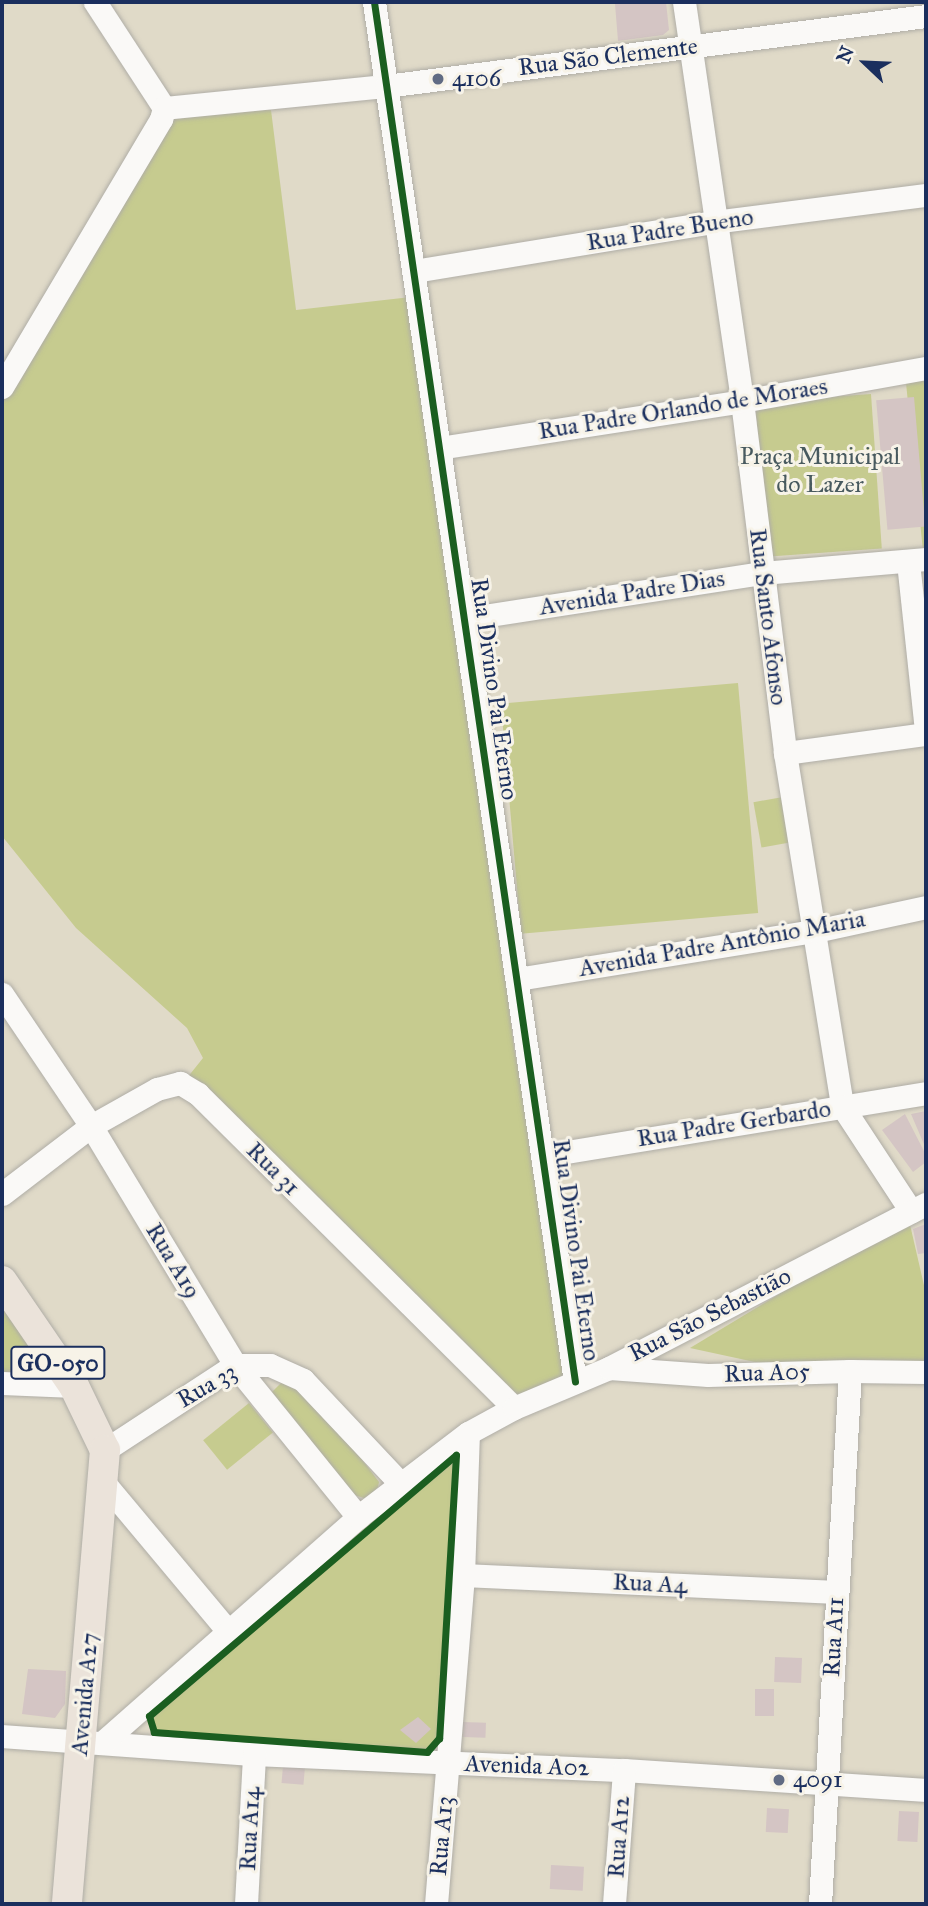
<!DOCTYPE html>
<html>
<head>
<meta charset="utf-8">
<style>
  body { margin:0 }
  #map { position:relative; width:928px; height:1906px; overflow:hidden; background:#e0dac8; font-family:"IM FELL Great Primer",serif }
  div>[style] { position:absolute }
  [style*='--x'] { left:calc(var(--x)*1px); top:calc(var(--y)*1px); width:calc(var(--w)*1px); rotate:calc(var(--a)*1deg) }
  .green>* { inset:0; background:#c6cb8f; transform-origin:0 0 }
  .building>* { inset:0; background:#d4c5c4; transform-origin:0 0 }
  .roads { filter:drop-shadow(0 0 2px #afada6) drop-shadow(0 0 2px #afada6) }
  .minor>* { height:23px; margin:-11.5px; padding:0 11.5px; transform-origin:11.5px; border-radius:11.5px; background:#faf9f7 }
  .major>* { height:30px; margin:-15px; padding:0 15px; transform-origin:15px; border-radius:15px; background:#ebe3da }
  .cycleway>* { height:7px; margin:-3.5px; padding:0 3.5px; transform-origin:3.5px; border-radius:3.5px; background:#1b5e20 }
  .dots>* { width:19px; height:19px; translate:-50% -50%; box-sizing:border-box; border:4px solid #f7f3e8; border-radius:50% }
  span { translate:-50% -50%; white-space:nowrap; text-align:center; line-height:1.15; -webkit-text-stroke:6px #f7f3e8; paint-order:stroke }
  .shield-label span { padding:2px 5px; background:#f7f3e8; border:2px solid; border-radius:5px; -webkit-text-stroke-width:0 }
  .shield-label { font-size:23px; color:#1b2f5e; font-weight:700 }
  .street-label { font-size:24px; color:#1b2f5e }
  .poi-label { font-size:24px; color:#1b2f5e }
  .left { translate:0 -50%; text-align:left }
  .park-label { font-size:24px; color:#485a5f }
  .frame { position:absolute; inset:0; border:4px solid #1b2f5e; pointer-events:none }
  .north { position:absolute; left:830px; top:28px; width:70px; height:70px; -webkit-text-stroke:5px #f7f3e8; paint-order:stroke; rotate:293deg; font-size:19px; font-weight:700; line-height:28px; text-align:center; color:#1b2f5e }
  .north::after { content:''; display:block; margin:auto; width:24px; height:32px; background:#1b2f5e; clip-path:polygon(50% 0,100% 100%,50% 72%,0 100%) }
</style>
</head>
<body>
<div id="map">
  <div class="green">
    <div style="clip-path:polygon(271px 110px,296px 310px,411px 297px,461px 620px,514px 1048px,535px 1154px,568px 1375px,518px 1400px,187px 1078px,203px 1058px,187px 1028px,76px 928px,2px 836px,2px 402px,169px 112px)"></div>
    <div style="clip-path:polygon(926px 379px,926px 551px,923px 551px,906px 383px)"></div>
    <div style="left:871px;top:394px;width:155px;height:116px;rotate:86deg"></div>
    <div style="left:738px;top:683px;width:231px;height:238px;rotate:85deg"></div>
    <div style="left:783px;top:797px;width:46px;height:30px;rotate:80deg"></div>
    <div style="clip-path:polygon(908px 1216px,926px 1294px,926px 1366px,792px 1370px,690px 1348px)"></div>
    <div style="clip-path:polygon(2px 1289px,56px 1375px,2px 1373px)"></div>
    <div style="clip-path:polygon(281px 1383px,287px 1383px,319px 1402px,379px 1482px,378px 1487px,367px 1499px,351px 1494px,272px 1392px)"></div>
    <div style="left:249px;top:1403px;width:38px;height:59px;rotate:51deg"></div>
    <div style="clip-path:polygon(461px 1444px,442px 1738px,429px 1754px,153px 1735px,145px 1716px)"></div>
  </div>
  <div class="building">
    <div style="clip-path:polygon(635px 2px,666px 2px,669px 30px,663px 35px,618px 41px,615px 4px)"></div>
    <div style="left:914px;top:397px;width:130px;height:38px;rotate:85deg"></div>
    <div style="clip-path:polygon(926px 1111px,926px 1149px,911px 1114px)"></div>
    <div style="clip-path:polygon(905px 1114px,926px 1155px,926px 1162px,913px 1172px,882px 1130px)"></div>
    <div style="clip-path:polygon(926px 1224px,926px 1253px,918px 1254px,913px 1229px)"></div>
    <div style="left:775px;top:1657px;width:27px;height:25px;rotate:2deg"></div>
    <div style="clip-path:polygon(28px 1669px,66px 1671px,65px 1704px,55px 1718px,22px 1714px)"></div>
    <div style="left:755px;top:1689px;width:19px;height:27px"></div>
    <div style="clip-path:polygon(418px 1717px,431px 1729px,416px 1743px,400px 1730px)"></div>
    <div style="left:463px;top:1722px;width:23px;height:15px;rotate:2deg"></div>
    <div style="left:283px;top:1766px;width:22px;height:17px;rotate:5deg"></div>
    <div style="left:767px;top:1808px;width:22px;height:24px;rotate:3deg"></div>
    <div style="left:899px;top:1811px;width:20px;height:30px;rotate:3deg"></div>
    <div style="left:551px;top:1865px;width:33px;height:24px;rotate:3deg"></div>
  </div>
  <div class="roads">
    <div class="minor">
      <div style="--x:95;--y:2;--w:126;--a:56.9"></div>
      <div style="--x:374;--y:2;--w:1394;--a:81.71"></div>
      <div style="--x:684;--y:2;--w:403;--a:81.7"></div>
      <div style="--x:742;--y:401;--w:355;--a:83"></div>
      <div style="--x:785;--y:753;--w:358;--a:80.8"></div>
      <div style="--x:842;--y:1106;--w:126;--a:56.7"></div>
      <div style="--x:164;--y:108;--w:223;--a:-5.7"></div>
      <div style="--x:386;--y:86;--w:545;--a:-7.39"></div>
      <div style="--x:414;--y:271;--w:304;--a:-9.3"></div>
      <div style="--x:714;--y:222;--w:214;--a:-7.3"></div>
      <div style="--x:2;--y:387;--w:312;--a:-59.3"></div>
      <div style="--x:161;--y:119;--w:11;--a:-75"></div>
      <div style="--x:439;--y:448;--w:307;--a:-8.8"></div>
      <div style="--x:742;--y:401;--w:187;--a:-10.2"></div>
      <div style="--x:908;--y:562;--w:170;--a:83.9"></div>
      <div style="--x:464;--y:619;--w:302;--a:-8.8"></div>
      <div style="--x:762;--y:573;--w:165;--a:-4.9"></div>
      <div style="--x:785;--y:753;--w:142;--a:-7.7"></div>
      <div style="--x:517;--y:979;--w:302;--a:-9.2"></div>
      <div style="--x:815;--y:931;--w:114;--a:-12.2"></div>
      <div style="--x:2;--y:994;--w:159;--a:56"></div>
      <div style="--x:91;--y:1126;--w:279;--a:58.9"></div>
      <div style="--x:235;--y:1365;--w:196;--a:51"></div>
      <div style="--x:542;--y:1156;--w:389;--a:-9.3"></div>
      <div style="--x:2;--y:1194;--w:112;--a:-37.4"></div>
      <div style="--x:91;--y:1126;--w:76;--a:-29.3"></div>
      <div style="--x:157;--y:1089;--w:24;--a:-15"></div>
      <div style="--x:180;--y:1083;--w:21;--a:31"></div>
      <div style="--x:198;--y:1094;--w:445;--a:44.8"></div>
      <div style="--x:609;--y:1368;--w:99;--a:4"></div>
      <div style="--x:708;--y:1375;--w:142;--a:-1.6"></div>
      <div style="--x:850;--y:1371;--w:76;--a:0.8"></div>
      <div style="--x:2;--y:1383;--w:72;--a:2.4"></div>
      <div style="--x:105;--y:1450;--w:155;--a:-33.2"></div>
      <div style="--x:235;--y:1365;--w:35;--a:0"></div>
      <div style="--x:270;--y:1365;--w:36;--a:24"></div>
      <div style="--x:303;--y:1380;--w:141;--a:46.7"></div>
      <div style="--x:105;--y:1484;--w:192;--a:50.1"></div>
      <div style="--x:463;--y:1575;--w:374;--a:2.6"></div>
      <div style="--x:2;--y:1736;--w:253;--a:4.1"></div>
      <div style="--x:254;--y:1754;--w:370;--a:2.5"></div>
      <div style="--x:624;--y:1770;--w:303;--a:3.8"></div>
      <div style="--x:103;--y:1742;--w:340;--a:-41.4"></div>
      <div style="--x:358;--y:1517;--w:138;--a:-37.4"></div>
      <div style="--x:468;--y:1433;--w:52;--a:-28.5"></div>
      <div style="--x:514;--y:1408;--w:103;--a:-22.8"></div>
      <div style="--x:609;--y:1368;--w:357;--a:-27.4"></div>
      <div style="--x:246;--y:1904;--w:150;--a:-86.9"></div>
      <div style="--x:436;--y:1904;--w:330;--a:-85.3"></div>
      <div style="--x:463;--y:1575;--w:142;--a:-88"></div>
      <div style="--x:614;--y:1904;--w:134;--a:-85.7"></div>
      <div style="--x:820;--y:1904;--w:534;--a:-86.78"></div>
    </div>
    <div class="major">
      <div style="--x:2;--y:1281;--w:127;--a:55.6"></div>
      <div style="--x:74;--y:1386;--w:71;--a:64.2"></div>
      <div style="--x:105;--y:1450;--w:456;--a:94.8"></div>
    </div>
  </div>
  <div class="cycleway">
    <div style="--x:374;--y:2;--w:1394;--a:81.71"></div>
    <div style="--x:456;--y:1455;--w:284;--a:93.4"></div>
    <div style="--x:439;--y:1738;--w:18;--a:131"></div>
    <div style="--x:427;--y:1752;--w:274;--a:-175.8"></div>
    <div style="--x:154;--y:1732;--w:17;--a:-107"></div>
    <div style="--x:149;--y:1716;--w:403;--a:-40.4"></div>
  </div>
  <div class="dots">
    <div style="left:438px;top:79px;background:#606b83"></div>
    <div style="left:779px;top:1780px;background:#606b83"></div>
  </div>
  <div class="shield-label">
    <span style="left:58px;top:1363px">GO-050</span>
  </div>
  <div class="street-label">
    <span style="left:608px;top:57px;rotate:-7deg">Rua São Clemente</span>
    <span style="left:670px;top:230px;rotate:-9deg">Rua Padre Bueno</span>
    <span style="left:683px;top:409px;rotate:-9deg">Rua Padre Orlando de Moraes</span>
    <span style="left:632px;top:593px;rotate:-9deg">Avenida Padre Dias</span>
    <span style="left:768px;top:617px;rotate:83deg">Rua Santo Afonso</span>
    <span style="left:494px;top:689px;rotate:82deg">Rua Divino Pai Eterno</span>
    <span style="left:722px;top:944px;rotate:-10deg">Avenida Padre Antônio Maria</span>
    <span style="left:734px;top:1124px;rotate:-9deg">Rua Padre Gerbardo</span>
    <span style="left:273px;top:1169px;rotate:45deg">Rua 31</span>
    <span style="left:576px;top:1250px;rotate:82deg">Rua Divino Pai Eterno</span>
    <span style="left:173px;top:1261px;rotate:59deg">Rua A19</span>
    <span style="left:710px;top:1315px;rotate:-27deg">Rua São Sebastião</span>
    <span style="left:767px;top:1373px;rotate:-2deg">Rua A05</span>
    <span style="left:207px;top:1386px;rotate:-30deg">Rua 33</span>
    <span style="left:650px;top:1584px;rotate:3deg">Rua A4</span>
    <span style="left:834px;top:1637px;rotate:-87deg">Rua A11</span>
    <span style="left:85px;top:1694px;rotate:-85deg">Avenida A27</span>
    <span style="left:527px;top:1766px;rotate:2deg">Avenida A02</span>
    <span style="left:250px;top:1829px;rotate:-87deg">Rua A14</span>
    <span style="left:442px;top:1836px;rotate:-85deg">Rua A13</span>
    <span style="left:619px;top:1837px;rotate:-86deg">Rua A12</span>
  </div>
  <div class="poi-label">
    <span class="left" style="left:452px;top:79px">4106</span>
    <span class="left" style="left:793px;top:1780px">4091</span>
  </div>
  <div class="park-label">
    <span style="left:820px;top:471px">Praça Municipal<br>do Lazer</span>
  </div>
  <div class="frame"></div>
  <div class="north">N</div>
</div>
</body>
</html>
